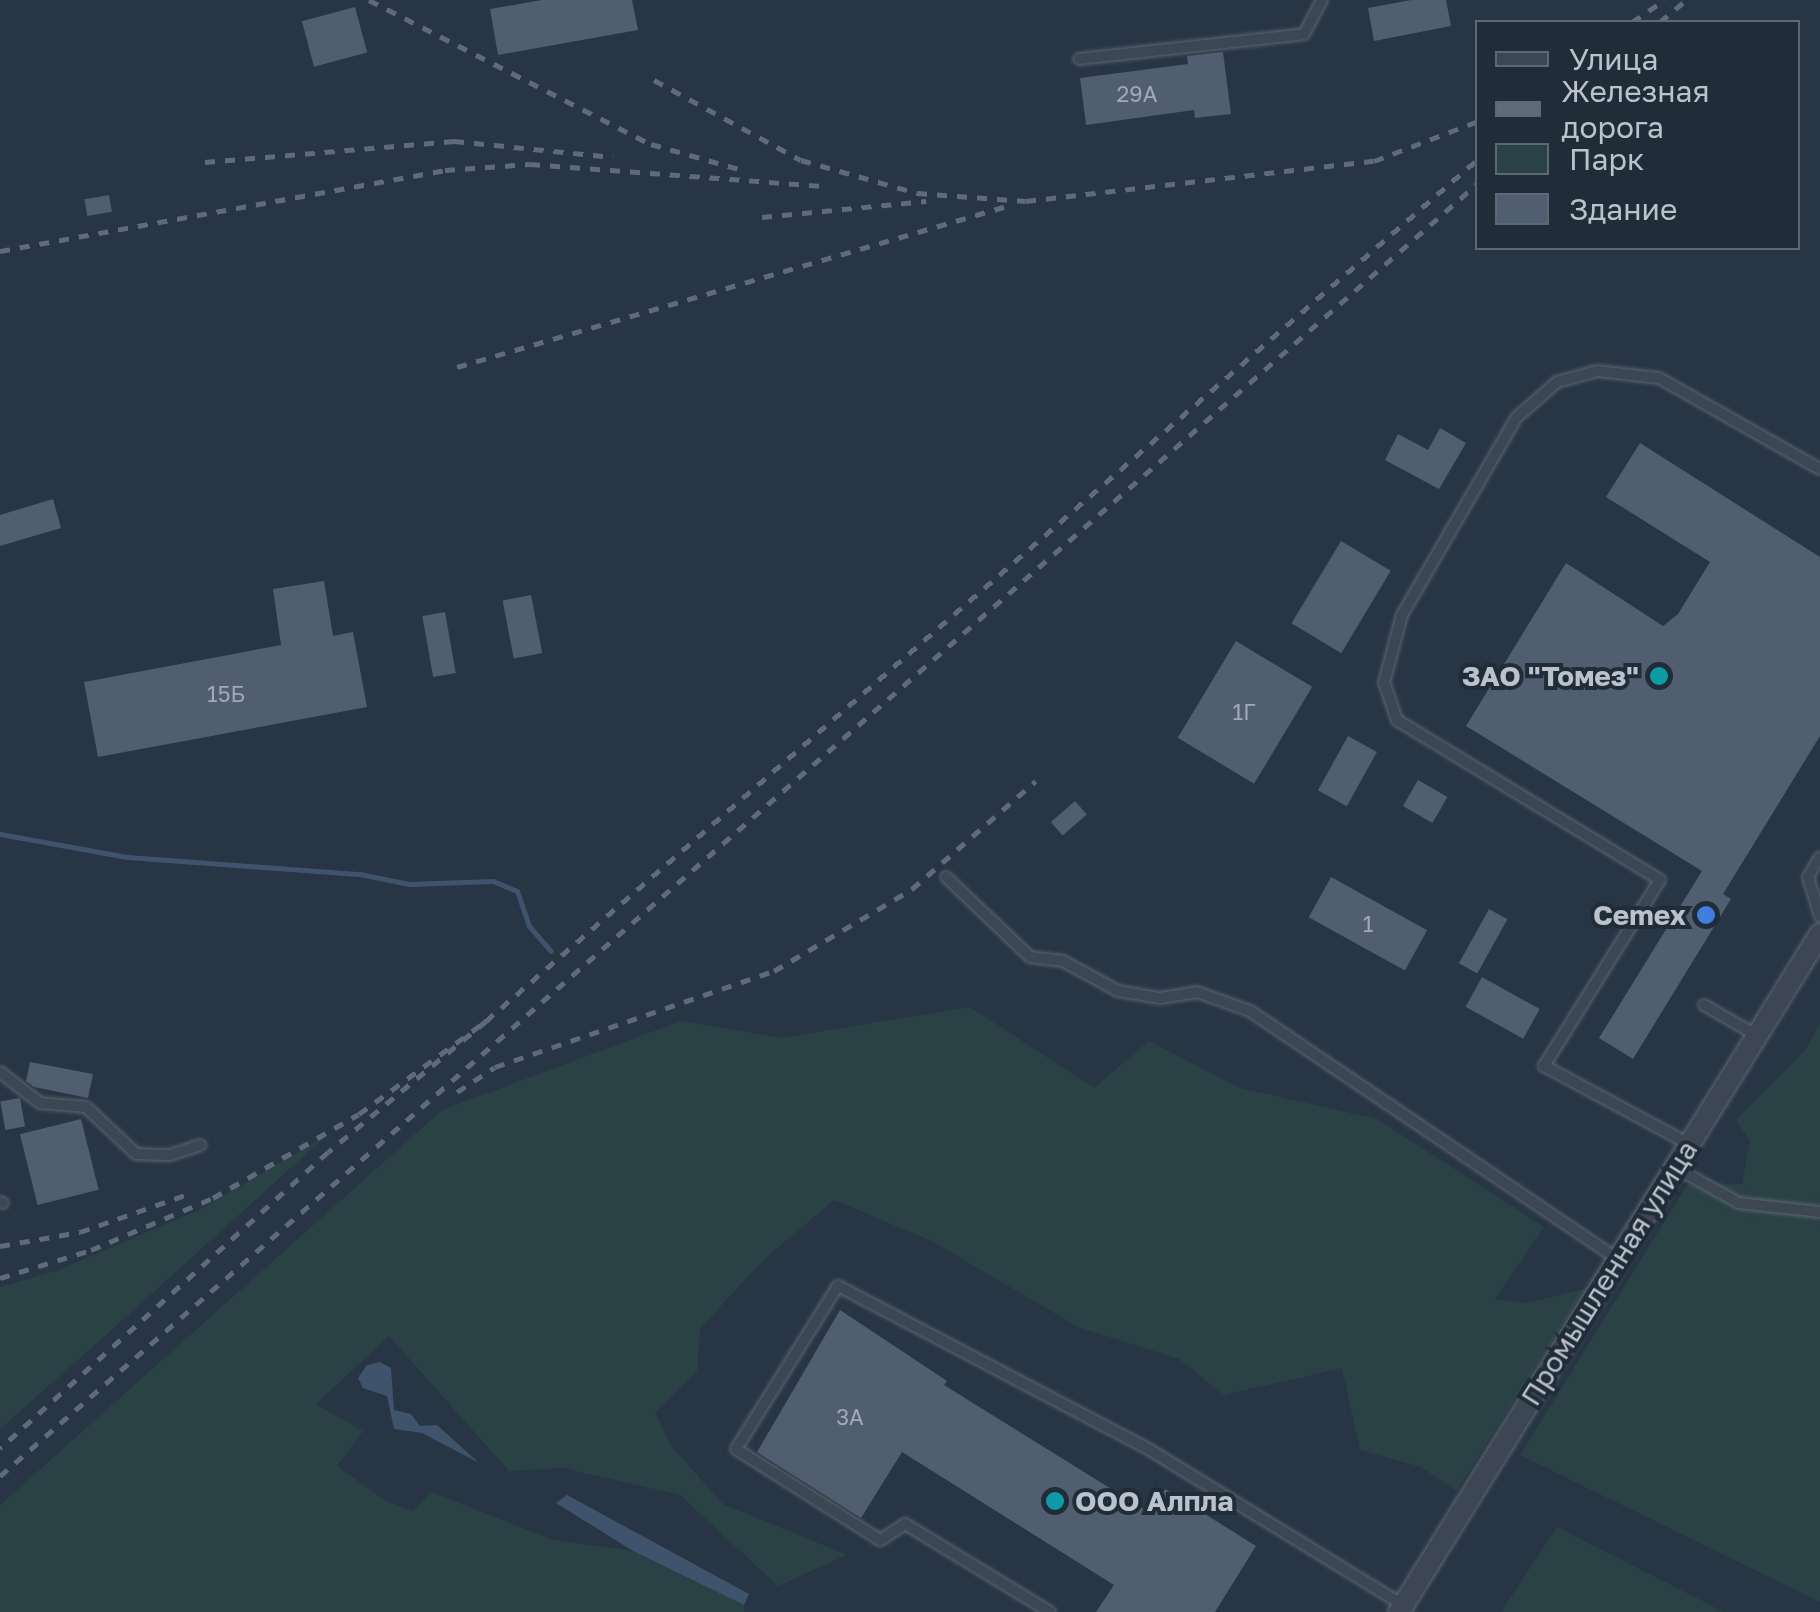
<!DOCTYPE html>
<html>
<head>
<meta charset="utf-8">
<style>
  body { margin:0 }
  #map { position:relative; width:1820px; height:1612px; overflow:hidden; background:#283544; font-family:"Golos Text",sans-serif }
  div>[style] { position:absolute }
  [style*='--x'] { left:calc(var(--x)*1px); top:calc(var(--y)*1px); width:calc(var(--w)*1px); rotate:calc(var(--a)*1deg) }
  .green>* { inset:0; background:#2a4245 }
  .water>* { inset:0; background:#3f536c }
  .stream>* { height:5px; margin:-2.5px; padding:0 2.5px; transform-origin:2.5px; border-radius:2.5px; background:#3f536c }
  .building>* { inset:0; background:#515e6f; transform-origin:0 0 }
  .roads { filter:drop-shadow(0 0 2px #5b6571) drop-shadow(0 0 2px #5b6571) }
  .lane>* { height:10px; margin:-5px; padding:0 5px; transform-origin:5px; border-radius:5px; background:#3d4753 }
  .street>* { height:20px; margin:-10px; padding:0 10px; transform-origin:10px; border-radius:10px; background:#3d4753 }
  .rail>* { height:5px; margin-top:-2.5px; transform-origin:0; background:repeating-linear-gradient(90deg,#5f6b7a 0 10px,transparent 0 20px) }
  .dots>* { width:28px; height:28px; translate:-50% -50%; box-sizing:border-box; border:5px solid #212c39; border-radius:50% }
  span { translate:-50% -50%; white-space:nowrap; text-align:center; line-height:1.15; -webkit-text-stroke:8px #212c39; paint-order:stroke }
  .number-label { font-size:22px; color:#a0a9b6 }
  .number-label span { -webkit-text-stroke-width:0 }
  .poi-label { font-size:28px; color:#bac2cd; font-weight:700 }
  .right { translate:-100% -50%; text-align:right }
  .left { translate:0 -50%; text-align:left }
  .street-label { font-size:28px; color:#bac2cd }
  .legend { position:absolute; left:1475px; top:20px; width:325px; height:230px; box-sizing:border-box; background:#212c39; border:2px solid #5e6874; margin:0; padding:12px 18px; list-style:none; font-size:30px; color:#bac2cd }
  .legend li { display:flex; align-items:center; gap:20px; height:50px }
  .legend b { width:50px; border:2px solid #5e6874 }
</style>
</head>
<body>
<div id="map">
  <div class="green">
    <div style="clip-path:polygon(970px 1007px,1094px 1088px,1149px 1041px,1240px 1088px,1377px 1119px,1544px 1227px,1495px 1299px,1525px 1303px,1585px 1289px,1456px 1491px,1421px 1467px,1360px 1450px,1342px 1368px,1224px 1395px,1179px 1359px,1078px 1327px,932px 1241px,834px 1200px,762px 1261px,700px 1329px,697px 1372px,655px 1412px,672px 1447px,723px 1504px,847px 1555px,778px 1586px,680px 1495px,564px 1468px,509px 1471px,389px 1336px,316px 1404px,363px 1431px,337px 1466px,386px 1501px,413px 1511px,431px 1492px,554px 1540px,633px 1551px,744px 1605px,744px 1612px,0 1612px,0 1505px,442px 1110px,681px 1021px,781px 1038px)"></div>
    <div style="clip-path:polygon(1820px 1023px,1820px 1602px,1520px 1455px,1687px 1185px,1742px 1184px,1750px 1141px,1736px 1120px,1806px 1049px)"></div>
    <div style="clip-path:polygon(326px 1136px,116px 1326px,0 1429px,0 1287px,59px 1270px,201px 1209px)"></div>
    <div style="clip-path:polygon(1557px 1527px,1724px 1612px,1501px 1612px)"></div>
  </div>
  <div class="water">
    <div style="clip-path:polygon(380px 1362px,391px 1368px,394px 1410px,411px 1414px,420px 1426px,437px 1425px,479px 1463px,422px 1433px,394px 1429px,387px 1396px,363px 1388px,358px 1378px,367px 1365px)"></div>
    <div style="clip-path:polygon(567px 1495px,749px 1594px,744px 1605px,633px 1551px,556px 1503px)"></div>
  </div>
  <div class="stream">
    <div style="--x:0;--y:834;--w:129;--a:10.3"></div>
    <div style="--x:127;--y:857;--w:234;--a:4.2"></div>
    <div style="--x:360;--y:874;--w:50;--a:11.5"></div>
    <div style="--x:409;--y:884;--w:84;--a:-2"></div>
    <div style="--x:493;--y:881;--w:26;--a:23"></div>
    <div style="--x:517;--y:891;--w:37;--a:71"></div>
    <div style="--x:529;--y:926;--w:33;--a:49"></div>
  </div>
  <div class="building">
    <div style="clip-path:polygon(542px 0,632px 0,638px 30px,498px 55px,490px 9px)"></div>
    <div style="clip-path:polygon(1411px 0,1446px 0,1451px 26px,1374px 41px,1368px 8px)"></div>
    <div style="left:355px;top:7px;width:47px;height:55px;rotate:75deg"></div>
    <div style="clip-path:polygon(1223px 52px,1231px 114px,1195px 118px,1194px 110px,1086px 125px,1080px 78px,1188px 64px,1187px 56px)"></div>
    <div style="left:109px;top:195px;width:17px;height:25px;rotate:80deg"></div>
    <div style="clip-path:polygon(1440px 428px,1466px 443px,1439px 489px,1385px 460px,1398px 434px,1428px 450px)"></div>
    <div style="clip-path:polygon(1640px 443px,1820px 557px,1820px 736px,1723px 894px,1731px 899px,1633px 1059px,1599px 1038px,1702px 871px,1466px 726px,1566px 563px,1663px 626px,1678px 614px,1710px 562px,1606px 497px)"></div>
    <div style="clip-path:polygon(53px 499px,61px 528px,0 546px,0 515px)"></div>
    <div style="left:1341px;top:541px;width:58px;height:96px;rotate:31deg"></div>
    <div style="clip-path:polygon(324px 581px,333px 636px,353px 632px,367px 707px,98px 757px,84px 682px,281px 645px,273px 589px)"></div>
    <div style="left:531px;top:595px;width:59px;height:29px;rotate:79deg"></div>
    <div style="left:445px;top:612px;width:62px;height:23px;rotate:80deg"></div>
    <div style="left:1236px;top:641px;width:89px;height:113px;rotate:31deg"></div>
    <div style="left:1348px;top:736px;width:33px;height:62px;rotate:29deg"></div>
    <div style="left:1418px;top:780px;width:34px;height:30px;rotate:30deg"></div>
    <div style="left:1075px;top:801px;width:18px;height:32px;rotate:49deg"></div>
    <div style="left:1331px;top:877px;width:110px;height:46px;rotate:29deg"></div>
    <div style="left:1489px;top:909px;width:21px;height:62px;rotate:29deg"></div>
    <div style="left:1482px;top:977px;width:66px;height:34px;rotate:29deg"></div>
    <div style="clip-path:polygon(30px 1062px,93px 1074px,88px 1098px,34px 1087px,26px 1081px)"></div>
    <div style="left:20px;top:1098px;width:29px;height:20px;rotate:80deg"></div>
    <div style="left:81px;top:1119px;width:73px;height:63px;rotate:76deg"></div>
    <div style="clip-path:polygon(840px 1310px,947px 1381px,944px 1385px,1150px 1513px,1165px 1489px,1256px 1546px,1215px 1612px,1096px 1612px,1114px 1585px,902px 1452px,861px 1518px,757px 1452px)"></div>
  </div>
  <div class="roads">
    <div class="lane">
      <div style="--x:1079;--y:59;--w:226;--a:-6.3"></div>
      <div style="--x:1304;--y:34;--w:38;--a:-62"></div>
      <div style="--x:1820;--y:857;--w:23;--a:121"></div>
      <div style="--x:1808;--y:877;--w:41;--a:72.9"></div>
      <div style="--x:946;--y:877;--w:116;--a:43.6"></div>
      <div style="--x:1030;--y:957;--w:33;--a:7"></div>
      <div style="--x:1063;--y:961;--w:63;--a:28.6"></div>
      <div style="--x:1118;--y:991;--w:43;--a:9.5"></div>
      <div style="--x:1160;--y:998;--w:37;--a:-9"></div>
      <div style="--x:1197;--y:992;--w:56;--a:19.7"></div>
      <div style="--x:1250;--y:1011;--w:444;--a:34"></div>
      <div style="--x:1704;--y:1005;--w:60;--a:30"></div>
      <div style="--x:0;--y:1072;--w:51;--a:37.8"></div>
      <div style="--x:40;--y:1103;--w:46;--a:5"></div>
      <div style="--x:86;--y:1107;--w:69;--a:43.2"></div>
      <div style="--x:136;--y:1154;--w:34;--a:2"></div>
      <div style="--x:170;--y:1155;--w:32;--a:-18"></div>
      <div style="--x:1689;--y:1144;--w:165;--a:-151.7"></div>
      <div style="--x:1544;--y:1066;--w:219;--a:-58.1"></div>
      <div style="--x:1660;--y:880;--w:308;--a:-148.7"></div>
      <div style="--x:1397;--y:720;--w:39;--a:-109"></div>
      <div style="--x:1384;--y:683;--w:70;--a:-75.2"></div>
      <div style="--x:1402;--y:615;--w:228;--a:-59.9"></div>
      <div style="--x:1516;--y:418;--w:55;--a:-41.3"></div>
      <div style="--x:1557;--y:382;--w:41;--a:-15.4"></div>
      <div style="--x:1597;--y:371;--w:62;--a:6.4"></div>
      <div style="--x:1659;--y:378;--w:185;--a:29.5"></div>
      <div style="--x:1676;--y:1168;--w:72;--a:29.1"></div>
      <div style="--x:1739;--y:1203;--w:81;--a:6.3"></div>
      <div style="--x:0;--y:1202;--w:3;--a:18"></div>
      <div style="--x:1050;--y:1612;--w:170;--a:-148.7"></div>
      <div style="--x:905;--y:1524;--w:30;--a:147"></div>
      <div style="--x:880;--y:1540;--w:170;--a:-147.7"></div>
      <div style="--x:736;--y:1449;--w:192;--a:-58"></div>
      <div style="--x:838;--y:1286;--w:352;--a:27.7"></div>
      <div style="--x:1150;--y:1450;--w:297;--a:31.5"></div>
    </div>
    <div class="street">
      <div style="--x:1399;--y:1612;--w:798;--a:-58.16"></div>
    </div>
  </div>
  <div class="rail">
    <div style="--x:369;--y:0;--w:317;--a:27.1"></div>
    <div style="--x:651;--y:144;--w:99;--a:15.9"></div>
    <div style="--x:1632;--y:22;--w:40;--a:-34"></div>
    <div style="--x:1660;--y:22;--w:34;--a:-40"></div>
    <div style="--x:654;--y:80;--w:167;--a:28.6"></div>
    <div style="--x:801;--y:160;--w:121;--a:15.9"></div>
    <div style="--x:917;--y:193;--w:109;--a:4.2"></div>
    <div style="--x:1026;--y:201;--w:350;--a:-6.6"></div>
    <div style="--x:1374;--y:161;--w:111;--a:-21"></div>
    <div style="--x:205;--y:162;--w:250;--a:-4.8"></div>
    <div style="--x:454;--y:141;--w:160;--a:5.7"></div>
    <div style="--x:762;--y:217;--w:165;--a:-5.6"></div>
    <div style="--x:0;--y:251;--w:452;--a:-10.3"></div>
    <div style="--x:445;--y:170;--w:85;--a:-4"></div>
    <div style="--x:530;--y:164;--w:295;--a:4.3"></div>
    <div style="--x:457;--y:367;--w:573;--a:-16.32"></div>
    <div style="--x:486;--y:1021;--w:1314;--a:-40.99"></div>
    <div style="--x:457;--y:1092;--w:45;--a:-33.3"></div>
    <div style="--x:495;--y:1067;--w:295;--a:-19"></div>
    <div style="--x:774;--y:971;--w:161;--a:-30.7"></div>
    <div style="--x:912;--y:889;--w:164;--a:-41.1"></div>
    <div style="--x:0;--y:1246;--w:81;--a:-9.9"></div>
    <div style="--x:80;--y:1232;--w:118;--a:-19.4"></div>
    <div style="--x:0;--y:1278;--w:95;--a:-17.1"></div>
    <div style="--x:91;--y:1250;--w:133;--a:-23.1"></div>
    <div style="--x:213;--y:1198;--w:168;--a:-29.9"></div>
    <div style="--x:359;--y:1114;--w:157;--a:-36.2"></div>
    <div style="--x:486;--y:1021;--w:205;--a:140.3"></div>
    <div style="--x:328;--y:1152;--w:442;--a:137.9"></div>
    <div style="--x:0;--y:1476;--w:1964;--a:-41.18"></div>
  </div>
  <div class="dots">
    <div style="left:1659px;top:676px;background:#0f9aa8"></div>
    <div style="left:1706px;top:915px;background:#3f7fe0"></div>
    <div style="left:1055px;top:1501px;background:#0f9aa8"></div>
  </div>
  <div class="number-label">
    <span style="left:1137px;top:94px">29А</span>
    <span style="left:226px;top:694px">15Б</span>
    <span style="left:1244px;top:712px">1Г</span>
    <span style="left:1368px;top:924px">1</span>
    <span style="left:850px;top:1417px">3А</span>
  </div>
  <div class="poi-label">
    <span class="right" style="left:1639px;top:676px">ЗАО "Томез"</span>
    <span class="right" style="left:1686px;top:915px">Cemex</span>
    <span class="left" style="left:1075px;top:1501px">ООО Алпла</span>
  </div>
  <div class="street-label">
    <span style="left:1609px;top:1273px;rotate:-58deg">Промышленная улица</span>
  </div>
  <ul class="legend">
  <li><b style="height:12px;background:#3d4753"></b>Улица</li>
  <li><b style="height:12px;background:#5f6b7a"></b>Железная дорога</li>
  <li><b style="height:28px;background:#2a4245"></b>Парк</li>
  <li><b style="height:28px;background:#515e6f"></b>Здание</li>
  </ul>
</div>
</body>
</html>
